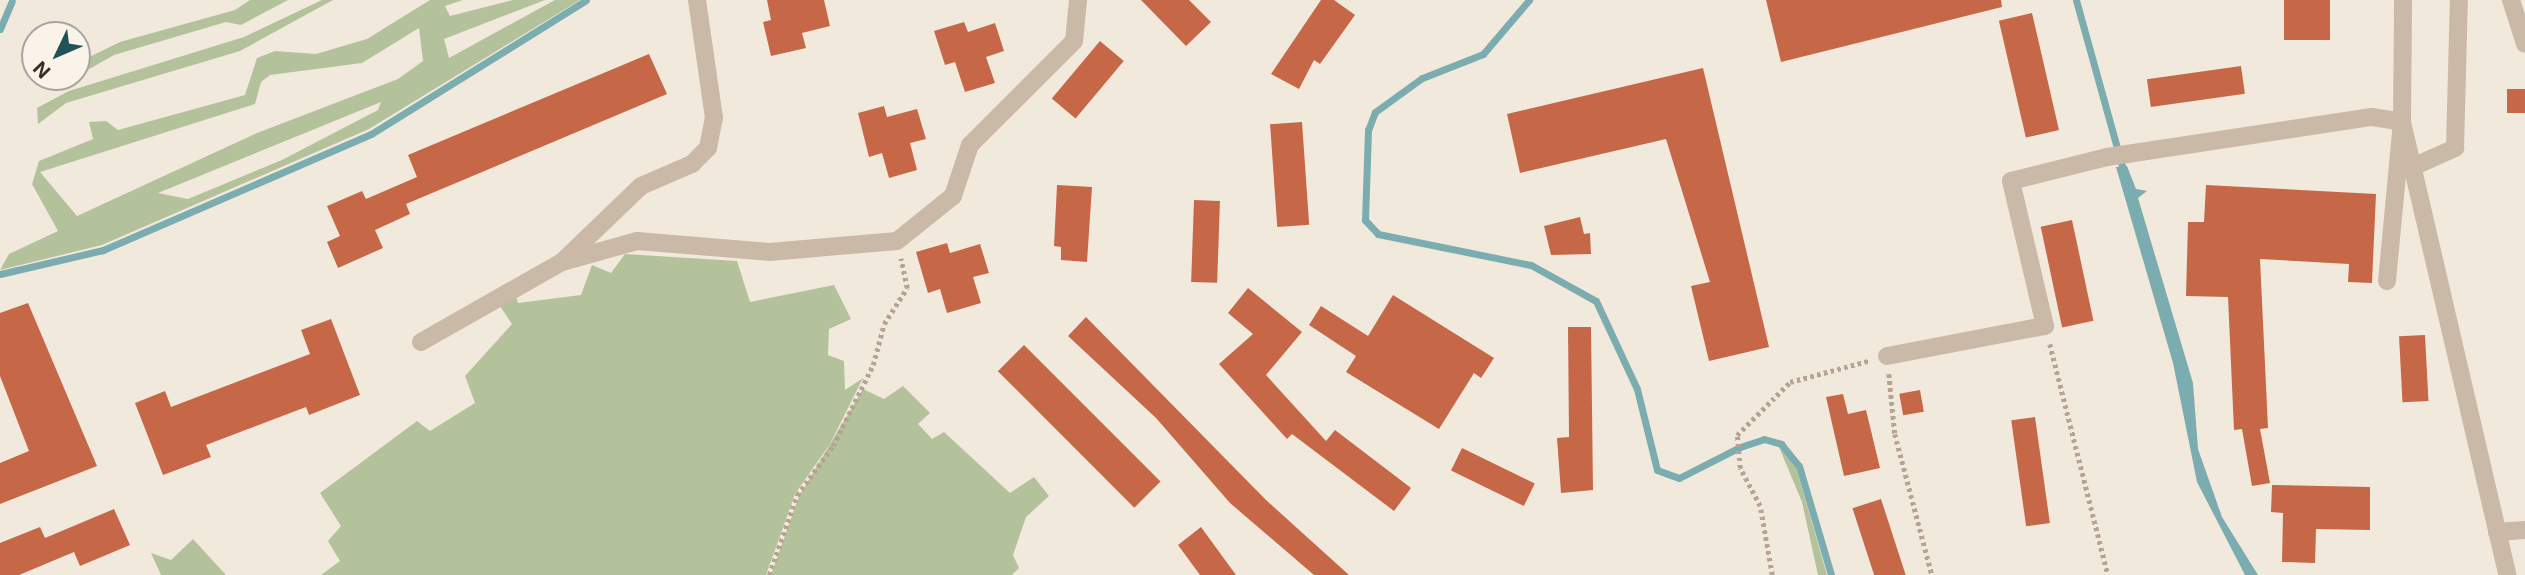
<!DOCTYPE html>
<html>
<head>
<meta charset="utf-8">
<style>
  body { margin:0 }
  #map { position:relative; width:2525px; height:575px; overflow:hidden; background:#f2e9dd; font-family:Inter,sans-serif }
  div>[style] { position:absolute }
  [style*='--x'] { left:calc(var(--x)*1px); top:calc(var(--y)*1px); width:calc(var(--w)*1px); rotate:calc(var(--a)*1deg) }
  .green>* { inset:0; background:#b4c29c }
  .water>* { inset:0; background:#7bacb0 }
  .stream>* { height:7px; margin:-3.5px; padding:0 3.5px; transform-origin:3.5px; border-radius:3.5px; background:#7bacb0 }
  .building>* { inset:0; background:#c66847; transform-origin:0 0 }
  .path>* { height:4.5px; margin-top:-2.25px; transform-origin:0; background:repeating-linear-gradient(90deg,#b7a393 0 3.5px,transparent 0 7px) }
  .minor>* { height:18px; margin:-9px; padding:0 9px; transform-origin:9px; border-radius:9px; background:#cbb9a8 }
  span { translate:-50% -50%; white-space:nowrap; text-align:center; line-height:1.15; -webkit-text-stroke:7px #faf3e9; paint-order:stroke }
  .north { position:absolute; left:21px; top:21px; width:70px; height:70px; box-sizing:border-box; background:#faf3e9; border:2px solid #aca49c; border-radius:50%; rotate:226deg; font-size:19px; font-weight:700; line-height:28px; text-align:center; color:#382e29 }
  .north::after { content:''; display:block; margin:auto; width:24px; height:32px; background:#1e5459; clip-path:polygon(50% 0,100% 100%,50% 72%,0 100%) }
</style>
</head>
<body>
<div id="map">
  <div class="green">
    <div style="clip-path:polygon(250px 0,288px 0,241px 25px,226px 22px,114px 55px,77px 76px,77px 63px,120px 42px,235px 10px)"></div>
    <div style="clip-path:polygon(322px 0,333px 0,240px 51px,66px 103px,38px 124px,37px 108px,69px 91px,244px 37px)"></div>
    <div style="clip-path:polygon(evenodd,430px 0,463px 0,445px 6px,450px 16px,513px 0,545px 0,444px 39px,449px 58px,555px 0,580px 0,369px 129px,102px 245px,0 270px,9px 254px,58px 231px,32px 184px,39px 161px,93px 139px,89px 122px,106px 121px,118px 130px,245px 95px,257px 58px,275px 51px,316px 54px,367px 39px,430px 0,419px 28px,423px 61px,398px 79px,257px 133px,77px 216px,40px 172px,255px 104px,261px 82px,270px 75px,362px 63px,419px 28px,430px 0,381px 102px,378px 110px,282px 160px,188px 199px,158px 193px,381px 102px)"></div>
    <div style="clip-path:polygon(625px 254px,737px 261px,750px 302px,834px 285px,851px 319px,829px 329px,828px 355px,844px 361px,845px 390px,863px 378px,830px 444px,795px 494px,766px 575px,321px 575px,340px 561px,328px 541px,341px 526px,320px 493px,417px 421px,430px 431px,475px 403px,465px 376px,512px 324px,498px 303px,515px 293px,518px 303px,581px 295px,592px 265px,611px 273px)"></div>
    <div style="clip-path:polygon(903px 386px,930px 413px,918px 424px,932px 439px,944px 432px,1010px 493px,1034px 477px,1049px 496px,1026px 517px,1013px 555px,1019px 568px,1012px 575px,771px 575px,799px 496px,863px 389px,884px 399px)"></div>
    <div style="clip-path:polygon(1779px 447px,1796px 467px,1827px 575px,1818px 575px,1802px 502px)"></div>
    <div style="clip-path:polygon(193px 539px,226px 575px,161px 575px,151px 553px,171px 560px)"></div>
  </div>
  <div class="water">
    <div style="clip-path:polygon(2127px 166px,2136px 189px,2147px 191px,2138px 198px,2193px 383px,2198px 449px,2222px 517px,2258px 575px,2245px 575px,2197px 482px,2173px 363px,2116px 167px)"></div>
  </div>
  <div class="stream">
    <div style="--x:1529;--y:0;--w:71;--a:130.4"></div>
    <div style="--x:1483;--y:54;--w:66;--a:158.5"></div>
    <div style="--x:1422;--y:78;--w:58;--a:144.1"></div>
    <div style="--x:1375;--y:112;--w:19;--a:111"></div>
    <div style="--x:1368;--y:130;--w:90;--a:91.9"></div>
    <div style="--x:1365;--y:220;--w:19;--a:47"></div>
    <div style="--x:1378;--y:234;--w:156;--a:11.5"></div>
    <div style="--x:1531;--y:265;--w:74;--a:29"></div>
    <div style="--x:1596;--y:301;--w:97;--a:65"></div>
    <div style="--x:1637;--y:389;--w:83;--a:76.1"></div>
    <div style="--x:1657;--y:470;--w:23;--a:20"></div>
    <div style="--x:1679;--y:478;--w:68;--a:-26.9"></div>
    <div style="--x:1740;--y:447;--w:25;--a:-18"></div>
    <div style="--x:1764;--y:439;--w:18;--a:16"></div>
    <div style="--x:1781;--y:444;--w:28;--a:51"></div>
    <div style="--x:1799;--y:466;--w:114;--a:73.6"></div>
    <div style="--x:2076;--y:0;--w:172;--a:74.5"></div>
    <div style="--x:0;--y:29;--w:30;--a:-67"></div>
    <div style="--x:0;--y:274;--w:106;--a:-13.1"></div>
    <div style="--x:103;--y:250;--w:292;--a:-23.4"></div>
    <div style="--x:371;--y:134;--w:253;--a:-31.9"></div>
  </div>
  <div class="building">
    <div style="clip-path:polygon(767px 0,824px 0,830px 26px,802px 33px,806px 48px,771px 56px,763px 22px,771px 20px)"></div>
    <div style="clip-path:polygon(1141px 0,1189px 0,1211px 22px,1186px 46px)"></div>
    <div style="clip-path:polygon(1321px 0,1334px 0,1355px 15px,1320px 64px,1314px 60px,1299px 89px,1271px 74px)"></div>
    <div style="clip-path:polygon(1766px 0,2001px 0,2002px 7px,1781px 62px)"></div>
    <div style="left:2284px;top:0;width:46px;height:40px"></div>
    <div style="left:2032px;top:13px;width:120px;height:34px;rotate:77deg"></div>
    <div style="clip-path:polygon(964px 22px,968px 32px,995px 23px,1004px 51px,986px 57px,995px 83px,965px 92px,955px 62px,945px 65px,934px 31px)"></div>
    <div style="left:1100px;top:41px;width:31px;height:75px;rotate:40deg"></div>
    <div style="clip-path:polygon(649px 54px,667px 94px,406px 204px,410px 214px,375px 230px,383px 248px,338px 268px,327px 242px,340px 236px,327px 206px,362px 191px,366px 199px,417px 177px,408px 155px)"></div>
    <div style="left:2241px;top:66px;width:28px;height:95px;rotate:82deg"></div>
    <div style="clip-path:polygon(1703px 68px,1769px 347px,1709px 361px,1691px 286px,1710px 282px,1666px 139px,1520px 173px,1507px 114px)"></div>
    <div style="left:2525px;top:89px;width:24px;height:18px;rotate:90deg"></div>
    <div style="clip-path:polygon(884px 106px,887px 117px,917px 109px,926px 139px,910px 143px,917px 170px,889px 178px,882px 153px,869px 157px,858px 113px)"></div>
    <div style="left:1302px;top:122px;width:103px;height:32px;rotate:86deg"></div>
    <div style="clip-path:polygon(1057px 185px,1092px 187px,1087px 262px,1061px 260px,1061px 247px,1054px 246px)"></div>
    <div style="clip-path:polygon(2206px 185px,2376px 194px,2372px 283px,2348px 282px,2349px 264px,2260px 259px,2268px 428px,2260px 429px,2270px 483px,2252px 486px,2242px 429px,2234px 430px,2228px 297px,2186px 296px,2188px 222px,2204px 222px)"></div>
    <div style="left:1194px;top:200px;width:26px;height:82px;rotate:2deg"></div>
    <div style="clip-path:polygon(1580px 217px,1584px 234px,1590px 233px,1591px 254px,1551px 255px,1544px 226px)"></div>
    <div style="left:2072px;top:220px;width:103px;height:32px;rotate:78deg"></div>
    <div style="clip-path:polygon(947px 243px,950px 253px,980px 244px,989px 273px,973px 277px,981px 303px,947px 313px,940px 289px,928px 293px,916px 252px)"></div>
    <div style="clip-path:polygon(1248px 288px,1302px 332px,1266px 375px,1326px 441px,1335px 430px,1411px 488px,1394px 511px,1292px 434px,1287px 439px,1219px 364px,1253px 334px,1228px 313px)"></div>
    <div style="clip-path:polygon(1393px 295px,1494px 358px,1481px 378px,1474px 373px,1439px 429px,1346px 372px,1356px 356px,1309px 325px,1321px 306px,1368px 336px)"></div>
    <div style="clip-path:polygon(28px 303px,97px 466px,0 504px,0 463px,29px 451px,0 376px,0 313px)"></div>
    <div style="clip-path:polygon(1086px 317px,1266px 500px,1349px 575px,1314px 575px,1230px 503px,1156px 418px,1068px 336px)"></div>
    <div style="clip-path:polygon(331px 319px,360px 395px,309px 415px,306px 407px,206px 445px,211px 457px,163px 475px,135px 403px,165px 391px,171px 407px,310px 354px,301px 330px)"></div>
    <div style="clip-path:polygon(1568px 327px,1591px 327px,1593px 490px,1561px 493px,1557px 438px,1569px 437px)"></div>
    <div style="left:2425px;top:335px;width:66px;height:26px;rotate:87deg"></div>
    <div style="left:1024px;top:345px;width:193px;height:37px;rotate:45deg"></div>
    <div style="left:1920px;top:390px;width:22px;height:21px;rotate:80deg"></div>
    <div style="clip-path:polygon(1843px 394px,1848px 414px,1866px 410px,1880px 468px,1844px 476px,1826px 397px)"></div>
    <div style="left:2035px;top:417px;width:107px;height:24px;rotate:82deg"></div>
    <div style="left:1462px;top:448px;width:81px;height:25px;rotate:26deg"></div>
    <div style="clip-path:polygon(2272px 485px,2370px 487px,2370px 530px,2316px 529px,2315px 563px,2282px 562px,2283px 513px,2271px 512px)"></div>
    <div style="left:1881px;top:499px;width:80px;height:30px;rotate:72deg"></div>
    <div style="clip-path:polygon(114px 509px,130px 545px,80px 566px,74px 552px,19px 575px,0 575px,0 543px,40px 527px,45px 538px)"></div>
    <div style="clip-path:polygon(1201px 527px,1236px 575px,1200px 575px,1178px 545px)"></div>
  </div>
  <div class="path">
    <div style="--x:2050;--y:344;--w:238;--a:75.9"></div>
    <div style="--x:1889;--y:374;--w:60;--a:84.3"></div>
    <div style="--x:1895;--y:434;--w:146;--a:75.3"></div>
    <div style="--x:769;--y:575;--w:85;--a:-70.7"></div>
    <div style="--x:797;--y:495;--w:61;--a:-53.7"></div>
    <div style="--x:833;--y:446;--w:90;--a:-63.7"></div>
    <div style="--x:873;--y:365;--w:42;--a:-75"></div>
    <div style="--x:884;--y:324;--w:43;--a:-57.4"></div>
    <div style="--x:907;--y:288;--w:30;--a:-102"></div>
    <div style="--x:1772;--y:575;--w:70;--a:-99.9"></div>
    <div style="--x:1760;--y:506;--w:43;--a:-117.8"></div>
    <div style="--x:1740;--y:468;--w:33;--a:-95"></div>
    <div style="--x:1737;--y:435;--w:75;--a:-45"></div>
    <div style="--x:1790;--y:382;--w:81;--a:-15.1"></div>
  </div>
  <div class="minor">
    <div style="--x:2511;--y:0;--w:46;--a:72.3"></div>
    <div style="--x:2402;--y:122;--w:465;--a:76.9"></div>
    <div style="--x:2417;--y:165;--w:42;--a:-24.1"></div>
    <div style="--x:2455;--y:148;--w:148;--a:-88.5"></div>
    <div style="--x:562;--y:262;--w:78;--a:-15.6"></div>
    <div style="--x:637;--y:241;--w:133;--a:4.7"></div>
    <div style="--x:770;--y:252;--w:127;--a:-5"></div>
    <div style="--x:897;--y:241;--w:72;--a:-38.8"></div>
    <div style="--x:953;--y:196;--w:54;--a:-71.6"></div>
    <div style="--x:970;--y:145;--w:147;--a:-45"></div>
    <div style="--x:1074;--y:41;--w:41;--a:-84.4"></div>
    <div style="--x:2387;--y:281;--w:160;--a:-84.6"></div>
    <div style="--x:2402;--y:122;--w:122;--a:-89.5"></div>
    <div style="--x:421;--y:342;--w:162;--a:-29.6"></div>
    <div style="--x:562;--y:262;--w:110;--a:-43.9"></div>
    <div style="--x:641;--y:186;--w:56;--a:-23.3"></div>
    <div style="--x:692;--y:164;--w:23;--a:-45"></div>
    <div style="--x:708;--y:148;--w:31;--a:-79"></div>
    <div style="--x:714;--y:118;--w:119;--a:-98.2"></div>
    <div style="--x:1887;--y:356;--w:161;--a:-10.8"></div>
    <div style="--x:2045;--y:326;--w:149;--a:-103.2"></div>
    <div style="--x:2011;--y:181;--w:99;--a:-14"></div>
    <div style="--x:2107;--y:157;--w:268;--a:-8.6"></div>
    <div style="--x:2372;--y:117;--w:30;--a:9"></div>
    <div style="--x:2497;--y:532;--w:28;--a:-4"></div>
  </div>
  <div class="north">N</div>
</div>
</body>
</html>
